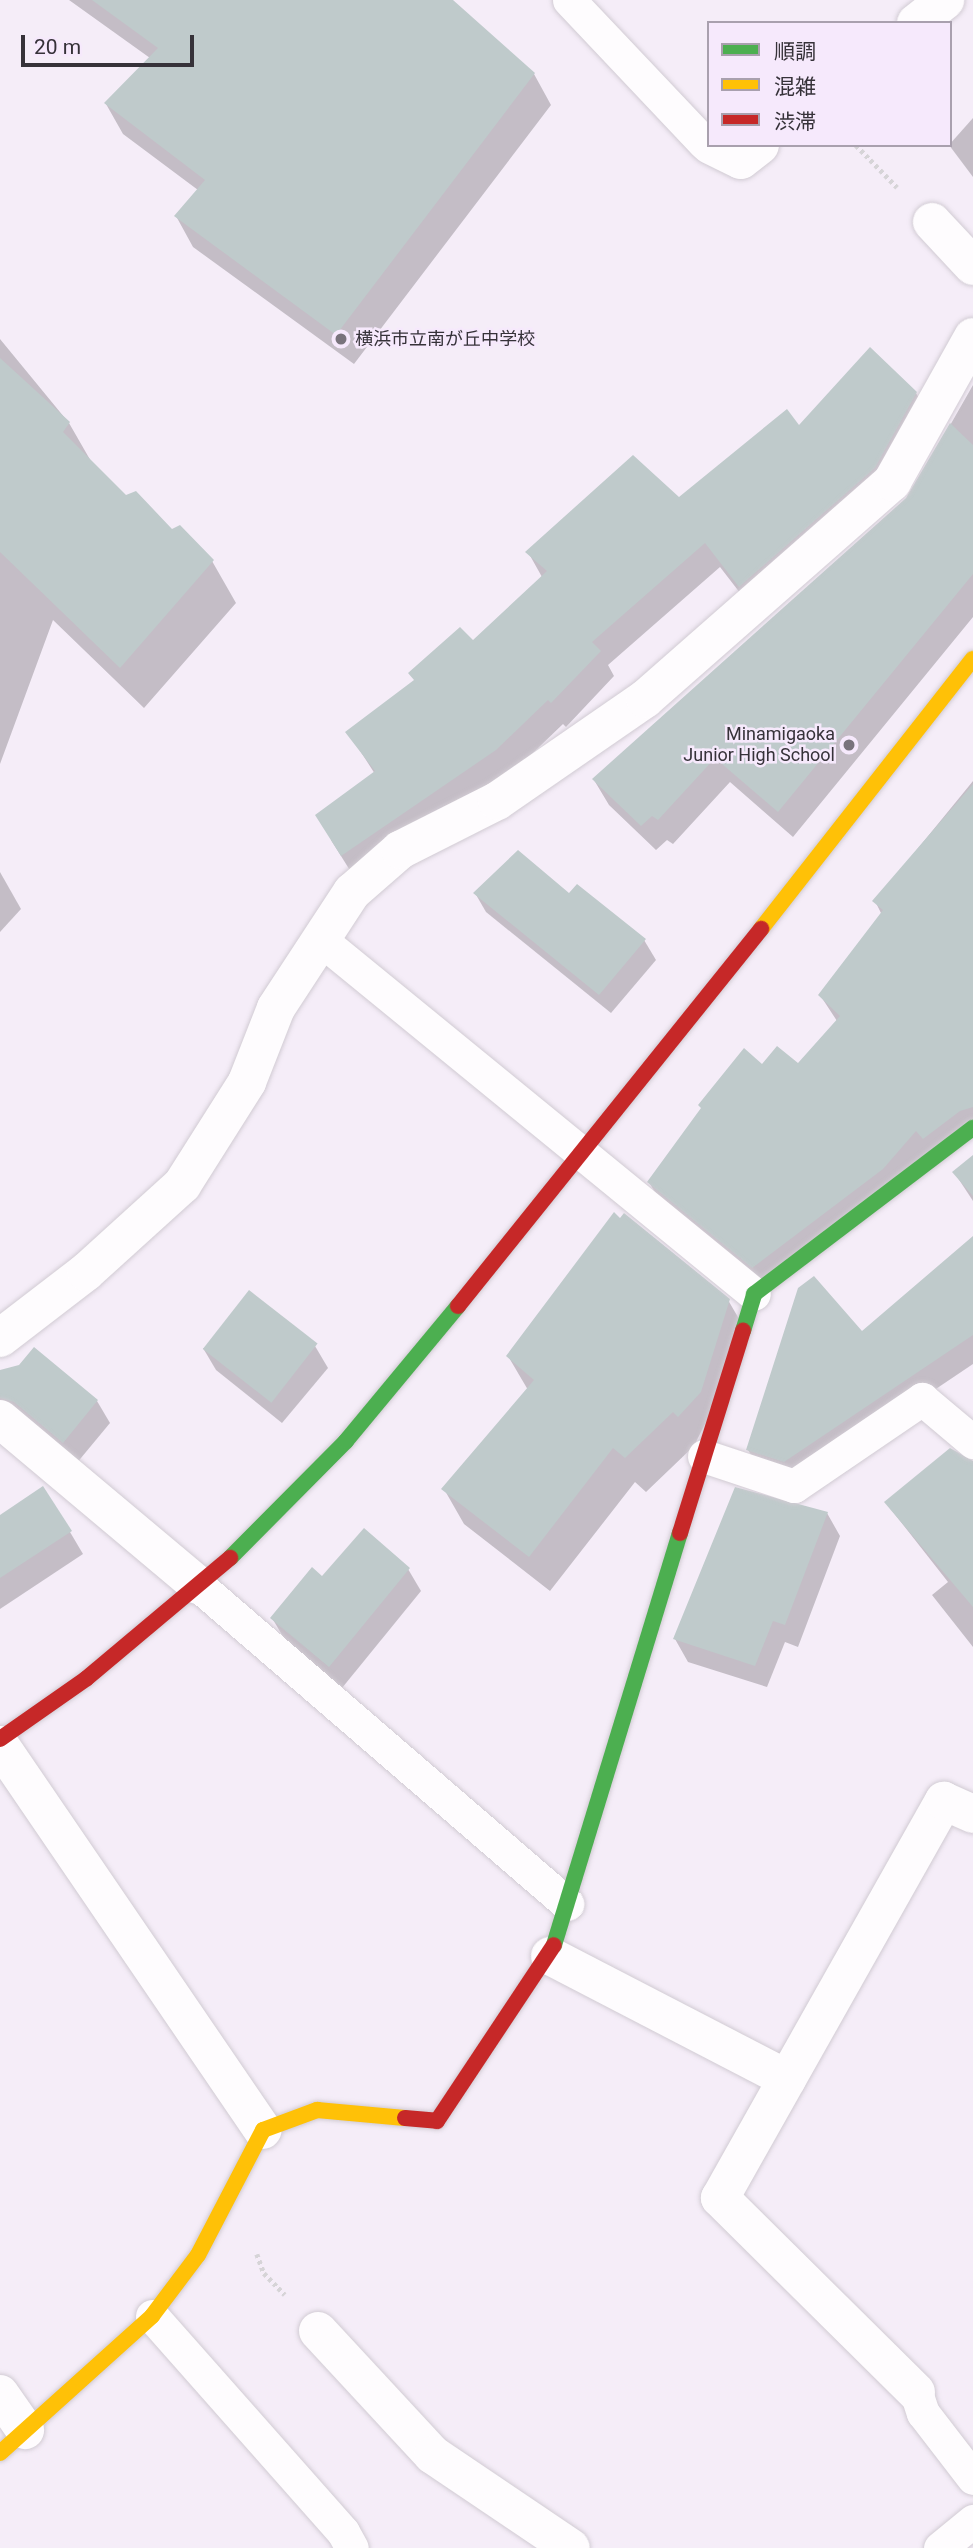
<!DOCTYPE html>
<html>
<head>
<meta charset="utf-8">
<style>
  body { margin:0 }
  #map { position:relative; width:973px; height:2548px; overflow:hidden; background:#f5edf8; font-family:Roboto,"Noto Sans JP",sans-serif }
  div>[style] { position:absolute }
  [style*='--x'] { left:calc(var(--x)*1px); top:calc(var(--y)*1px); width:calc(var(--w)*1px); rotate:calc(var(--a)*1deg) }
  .shadow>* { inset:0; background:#0003 }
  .building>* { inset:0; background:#bfcacb; transform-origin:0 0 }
  .path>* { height:4.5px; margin-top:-2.25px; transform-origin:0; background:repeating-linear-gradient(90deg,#d6d4d7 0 3.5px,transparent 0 7px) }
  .roads { filter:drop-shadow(0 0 2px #d1cbd3) drop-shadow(0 0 2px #d1cbd3) }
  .lane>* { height:33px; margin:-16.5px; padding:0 16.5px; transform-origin:16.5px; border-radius:16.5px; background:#fefcfe }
  .street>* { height:38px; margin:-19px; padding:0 19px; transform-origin:19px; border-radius:19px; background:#fefcfe }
  .fast>* { height:16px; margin:-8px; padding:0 8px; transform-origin:8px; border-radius:8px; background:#4caf50 }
  .slow>* { height:16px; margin:-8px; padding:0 8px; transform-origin:8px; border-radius:8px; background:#ffc107 }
  .jam>* { height:16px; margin:-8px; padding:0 8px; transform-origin:8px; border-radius:8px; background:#c62828 }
  .dots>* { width:19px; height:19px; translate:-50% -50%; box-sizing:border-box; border:4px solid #f6e9fc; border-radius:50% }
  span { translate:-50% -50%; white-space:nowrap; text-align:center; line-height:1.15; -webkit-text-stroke:5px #f6e9fc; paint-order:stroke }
  .poi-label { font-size:18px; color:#363239 }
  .left { translate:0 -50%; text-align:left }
  .right { translate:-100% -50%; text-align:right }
  .legend { position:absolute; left:707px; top:21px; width:245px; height:126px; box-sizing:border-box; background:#f6e9fc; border:2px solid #a9a0ae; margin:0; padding:9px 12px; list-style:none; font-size:21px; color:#363239 }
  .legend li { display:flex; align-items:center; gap:14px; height:35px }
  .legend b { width:35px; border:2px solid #a9a0ae }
  .scale { position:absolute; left:21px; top:35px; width:173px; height:32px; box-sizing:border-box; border:4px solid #363239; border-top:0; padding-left:9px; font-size:21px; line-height:24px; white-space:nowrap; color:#363239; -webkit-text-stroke:5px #f6e9fc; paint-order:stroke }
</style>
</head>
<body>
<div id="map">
  <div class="shadow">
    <div style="clip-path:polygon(69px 0,451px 0,534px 74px,551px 105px,354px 364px,193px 247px,176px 216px,198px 190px,123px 134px,106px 104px,150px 58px)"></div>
    <div style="clip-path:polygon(973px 118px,973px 177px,949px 145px)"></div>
    <div style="clip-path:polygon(0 339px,69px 423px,92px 463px,126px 498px,212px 561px,236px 603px,144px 708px,53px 620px,0 764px)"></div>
    <div style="clip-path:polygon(973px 385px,973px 617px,793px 837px,730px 782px,673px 844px,667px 840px,656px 850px,609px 805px,594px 780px,908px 499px)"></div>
    <div style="clip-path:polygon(916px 393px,930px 418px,754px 611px,720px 567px,608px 665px,614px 676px,566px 727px,563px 724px,510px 775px,356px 880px,331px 840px,375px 774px,348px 732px,473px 643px,542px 577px,528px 552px,679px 499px,799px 427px)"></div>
    <div style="clip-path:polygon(973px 781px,973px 1134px,765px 1288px,661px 1203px,649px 1182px,763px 1066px,798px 1066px,837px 1021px,820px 995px,882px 915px,875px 901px)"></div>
    <div style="clip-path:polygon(0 872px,21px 909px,0 932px)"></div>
    <div style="clip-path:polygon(475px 893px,570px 896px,644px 940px,656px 960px,611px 1013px,486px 912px)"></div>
    <div style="clip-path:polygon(973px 1158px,973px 1201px,954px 1172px)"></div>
    <div style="clip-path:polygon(973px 1238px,973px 1364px,796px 1483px,761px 1471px,748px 1450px,862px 1333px)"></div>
    <div style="clip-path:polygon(728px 1300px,749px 1336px,694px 1446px,646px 1492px,635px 1482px,550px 1591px,464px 1524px,444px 1489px,528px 1390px,508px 1356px)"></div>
    <div style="clip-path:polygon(315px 1346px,328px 1368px,282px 1423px,216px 1370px,203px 1348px)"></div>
    <div style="clip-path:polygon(0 1372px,97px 1401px,110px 1423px,76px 1464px,0 1409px)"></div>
    <div style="clip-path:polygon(973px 1461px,973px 1647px,932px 1595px,948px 1582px,886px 1503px)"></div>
    <div style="clip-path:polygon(827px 1513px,840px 1536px,798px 1647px,785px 1642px,767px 1687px,688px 1662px,675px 1639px)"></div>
    <div style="clip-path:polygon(0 1517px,70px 1532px,83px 1554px,0 1609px)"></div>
    <div style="clip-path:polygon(408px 1569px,421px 1591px,342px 1688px,285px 1640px,272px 1618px,322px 1578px)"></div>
  </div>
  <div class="building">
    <div style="clip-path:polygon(92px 0,453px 0,535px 73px,336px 335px,174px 216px,205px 180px,104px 103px,158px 48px)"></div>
    <div style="clip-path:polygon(870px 347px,917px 392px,875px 468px,739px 587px,705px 543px,592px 642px,601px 651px,551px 703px,548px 700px,496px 750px,341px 856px,315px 815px,375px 771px,345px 732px,414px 680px,408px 673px,460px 627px,473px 640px,547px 571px,525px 552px,633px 455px,679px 497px,787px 409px,799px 425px)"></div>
    <div style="clip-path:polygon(0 358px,70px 422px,63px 432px,126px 495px,136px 491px,172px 529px,180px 525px,214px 560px,120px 668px,0 552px)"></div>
    <div style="clip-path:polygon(950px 423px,973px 445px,973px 574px,778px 812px,715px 758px,658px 820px,652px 816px,641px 826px,592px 779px,906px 498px)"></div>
    <div style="clip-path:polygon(973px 784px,973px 1107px,960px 1111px,923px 1139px,916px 1131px,883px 1169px,752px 1268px,647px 1182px,701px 1108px,698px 1105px,744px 1048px,762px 1064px,777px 1046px,798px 1063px,840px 1016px,818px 995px,883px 910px,872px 901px)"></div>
    <div style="clip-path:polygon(518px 850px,569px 893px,577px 884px,646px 939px,599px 995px,473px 893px)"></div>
    <div style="clip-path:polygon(973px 1155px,973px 1196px,952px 1172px)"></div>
    <div style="clip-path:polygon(614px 1212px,620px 1218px,624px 1213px,730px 1299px,701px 1392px,678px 1417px,673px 1412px,625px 1458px,613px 1448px,529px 1557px,441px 1489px,534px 1380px,506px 1356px)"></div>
    <div style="clip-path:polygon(973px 1236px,973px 1335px,784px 1462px,746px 1450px,798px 1288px,814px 1276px,862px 1331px)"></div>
    <div style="left:249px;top:1290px;width:87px;height:75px;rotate:38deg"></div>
    <div style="clip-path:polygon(34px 1347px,98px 1400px,63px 1443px,14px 1402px,0 1398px,0 1370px,19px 1365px)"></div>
    <div style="clip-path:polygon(950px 1448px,973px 1461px,973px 1607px,884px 1502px)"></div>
    <div style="clip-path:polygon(43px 1486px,72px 1531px,0 1578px,0 1515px)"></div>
    <div style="clip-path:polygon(735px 1487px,828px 1512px,785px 1625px,773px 1621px,755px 1666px,673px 1639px)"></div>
    <div style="clip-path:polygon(364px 1528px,410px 1568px,329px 1667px,270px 1618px,312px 1567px,322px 1576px)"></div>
  </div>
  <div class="path">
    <div style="--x:856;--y:145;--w:59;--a:45.7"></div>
    <div style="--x:257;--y:2254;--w:20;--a:70"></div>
    <div style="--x:264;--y:2273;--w:30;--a:46"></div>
  </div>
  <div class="roads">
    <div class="lane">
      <div style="--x:569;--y:0;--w:197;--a:46.6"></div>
      <div style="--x:321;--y:940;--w:559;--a:39.27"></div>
      <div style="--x:704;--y:1456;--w:95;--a:18.4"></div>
      <div style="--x:794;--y:1486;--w:155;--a:-34.2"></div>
      <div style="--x:922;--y:1399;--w:67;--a:40.1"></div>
      <div style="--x:198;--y:1585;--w:488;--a:40.8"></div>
      <div style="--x:152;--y:2316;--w:288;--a:48.5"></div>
      <div style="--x:343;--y:2532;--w:18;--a:61"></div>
      <div style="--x:916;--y:2392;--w:22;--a:72"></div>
      <div style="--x:923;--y:2413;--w:82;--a:52.4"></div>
      <div style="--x:940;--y:2548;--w:43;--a:-39.3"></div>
    </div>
    <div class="street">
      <div style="--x:916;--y:23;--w:37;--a:-38"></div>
      <div style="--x:710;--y:145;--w:34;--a:26"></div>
      <div style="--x:741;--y:160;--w:24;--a:-38"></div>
      <div style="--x:932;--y:222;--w:60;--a:47"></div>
      <div style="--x:0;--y:1338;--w:108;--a:-37.5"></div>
      <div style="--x:86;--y:1272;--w:130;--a:-42.2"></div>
      <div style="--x:182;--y:1185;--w:122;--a:-57.7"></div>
      <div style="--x:247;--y:1082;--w:79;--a:-68.6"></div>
      <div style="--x:276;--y:1008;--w:139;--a:-56.8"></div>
      <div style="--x:352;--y:892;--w:64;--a:-41.2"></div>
      <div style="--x:400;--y:850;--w:109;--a:-26.8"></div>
      <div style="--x:497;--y:801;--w:180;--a:-34.6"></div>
      <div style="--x:645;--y:699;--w:329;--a:-41.3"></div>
      <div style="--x:892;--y:482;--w:166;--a:-60.8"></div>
      <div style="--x:0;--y:1419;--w:258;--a:40"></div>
      <div style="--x:0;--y:1745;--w:466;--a:55.7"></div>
      <div style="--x:550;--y:1956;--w:267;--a:27.4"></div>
      <div style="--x:318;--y:2331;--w:169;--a:47.2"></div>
      <div style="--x:433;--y:2455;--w:166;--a:34"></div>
      <div style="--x:916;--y:2392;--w:276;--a:-135.3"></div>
      <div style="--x:720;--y:2198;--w:456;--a:-60.6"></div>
      <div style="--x:944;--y:1801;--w:32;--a:24"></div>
      <div style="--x:0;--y:2394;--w:44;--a:55.2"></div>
    </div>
    <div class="fast">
      <div style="--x:743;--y:1331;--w:39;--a:-73"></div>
      <div style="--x:754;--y:1294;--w:275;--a:-37.2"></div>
      <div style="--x:230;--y:1558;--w:165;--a:-45.2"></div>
      <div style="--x:346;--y:1441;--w:175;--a:-50.3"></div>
      <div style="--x:554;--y:1945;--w:431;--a:-73"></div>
    </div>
    <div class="slow">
      <div style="--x:761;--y:929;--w:343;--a:-51.9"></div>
      <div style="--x:0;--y:2453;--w:205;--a:-42"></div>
      <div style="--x:152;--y:2316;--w:76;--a:-53"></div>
      <div style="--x:198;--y:2255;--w:141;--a:-62.5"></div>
      <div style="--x:263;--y:2130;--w:58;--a:-20.3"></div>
      <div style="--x:317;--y:2110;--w:88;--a:5.2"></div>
    </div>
    <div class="jam">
      <div style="--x:458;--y:1306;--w:484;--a:-51.2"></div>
      <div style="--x:680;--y:1533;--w:212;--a:-72.7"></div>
      <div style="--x:0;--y:1739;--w:106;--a:-35"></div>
      <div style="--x:87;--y:1678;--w:187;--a:-40"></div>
      <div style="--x:405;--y:2118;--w:32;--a:5"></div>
      <div style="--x:437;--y:2121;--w:211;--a:-56.4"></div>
    </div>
  </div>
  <div class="dots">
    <div style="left:341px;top:339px;background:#79737c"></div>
    <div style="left:849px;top:745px;background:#79737c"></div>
  </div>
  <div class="poi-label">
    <span class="left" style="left:355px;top:339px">横浜市立南が丘中学校</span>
    <span class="right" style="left:835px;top:745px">Minamigaoka<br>Junior High School</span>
  </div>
  <ul class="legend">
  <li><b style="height:9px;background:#4caf50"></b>順調</li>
  <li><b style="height:9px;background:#ffc107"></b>混雑</li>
  <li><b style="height:9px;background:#c62828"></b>渋滞</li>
  </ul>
  <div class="scale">20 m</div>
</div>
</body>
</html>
